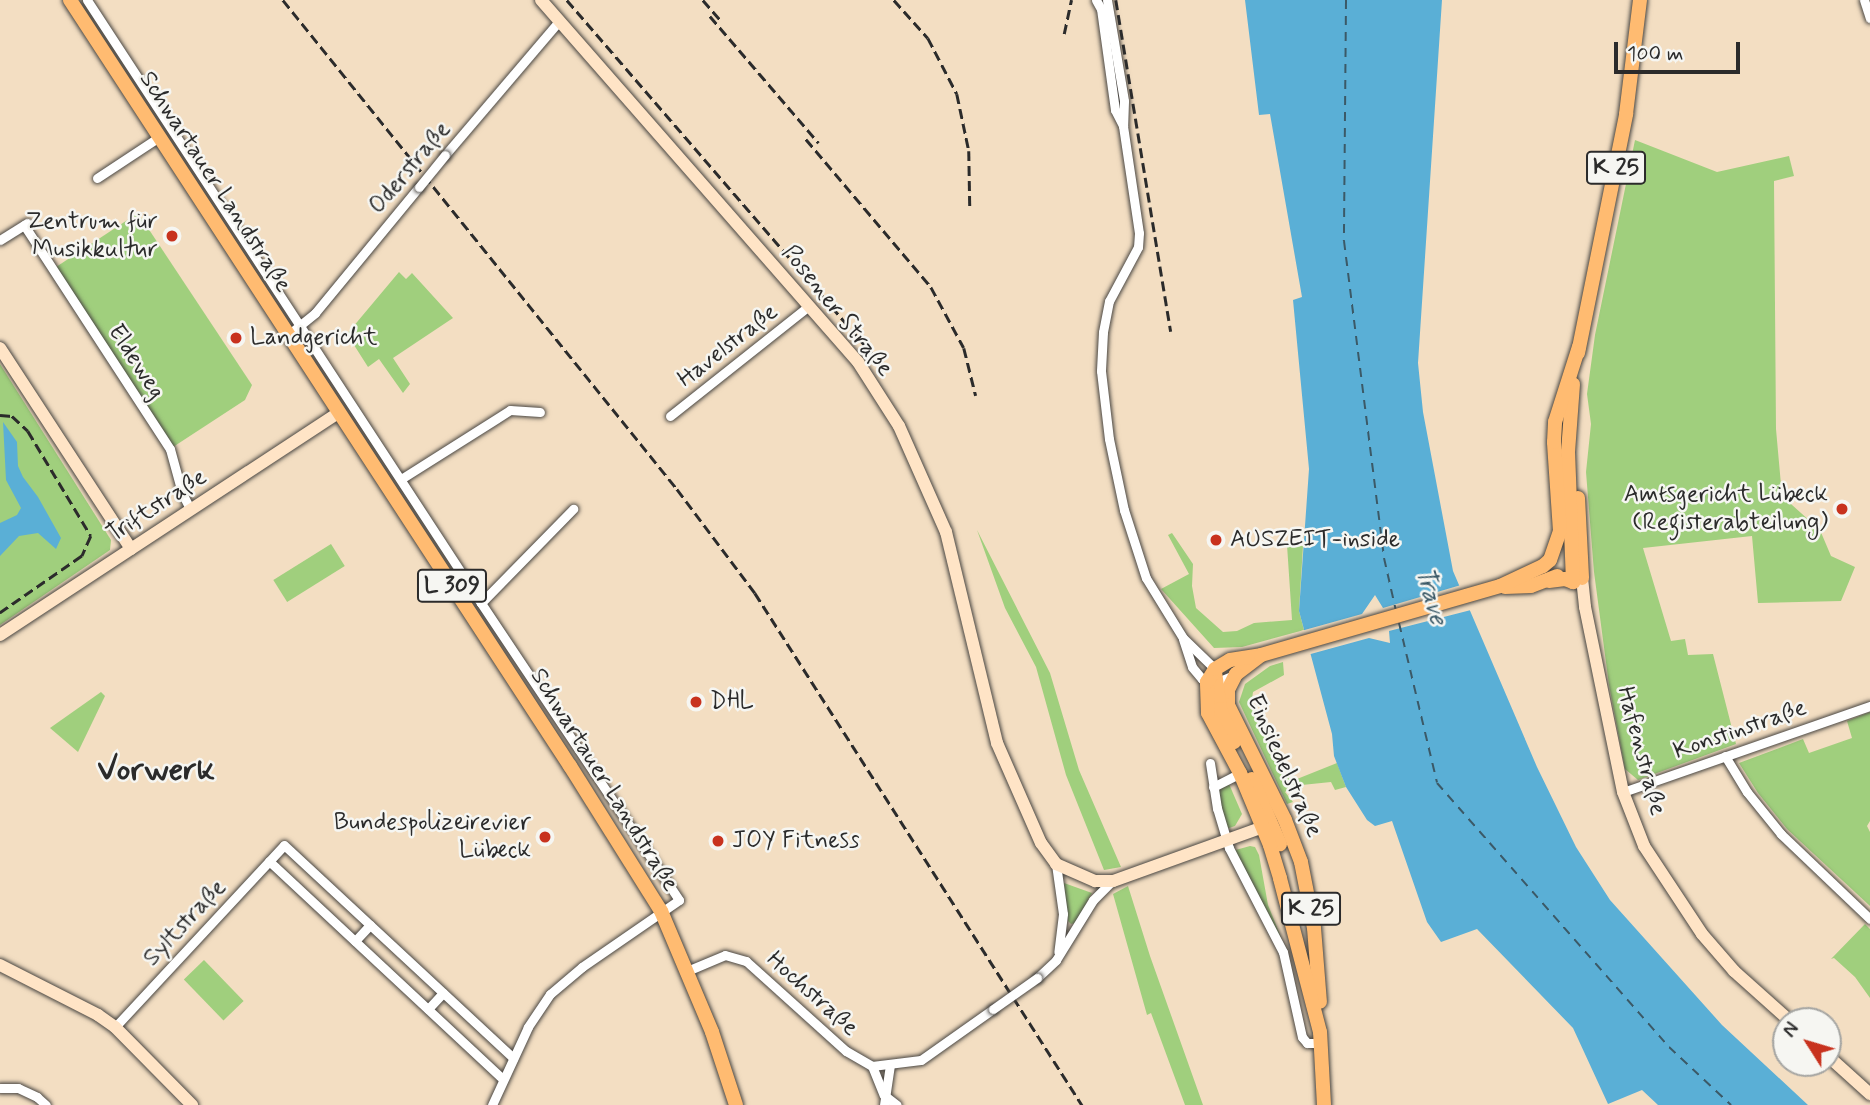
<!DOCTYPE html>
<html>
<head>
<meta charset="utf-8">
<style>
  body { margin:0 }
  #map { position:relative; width:1870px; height:1105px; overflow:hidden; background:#f3dec2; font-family:Mynerve,sans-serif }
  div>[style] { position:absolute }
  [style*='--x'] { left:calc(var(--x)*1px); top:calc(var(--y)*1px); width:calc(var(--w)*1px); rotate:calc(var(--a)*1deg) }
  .green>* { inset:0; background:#a0cf7d; transform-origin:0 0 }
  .water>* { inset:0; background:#5aafd6 }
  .pier>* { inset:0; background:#f3dec2 }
  .ferry>* { height:2px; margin-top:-1px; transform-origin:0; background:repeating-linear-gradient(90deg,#3b5967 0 9px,transparent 0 16px) }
  .roads { filter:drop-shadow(0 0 2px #494642) drop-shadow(0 0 2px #494642) }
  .street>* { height:9px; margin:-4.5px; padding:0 4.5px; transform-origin:4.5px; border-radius:4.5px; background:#fff }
  .secondary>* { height:12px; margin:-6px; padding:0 6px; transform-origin:6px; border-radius:6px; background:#ffe4c6 }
  .primary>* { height:14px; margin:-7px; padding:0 7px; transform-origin:7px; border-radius:7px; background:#ffbb71 }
  .rail>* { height:2.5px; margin-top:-1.25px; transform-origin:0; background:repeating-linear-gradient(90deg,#2b2b2b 0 10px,transparent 0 15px) }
  .bridges { filter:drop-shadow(0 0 2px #494642) drop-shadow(0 0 2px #494642) }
  .street-bridge>* { height:9px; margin:-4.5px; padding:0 4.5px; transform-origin:4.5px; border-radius:4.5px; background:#fff }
  .dots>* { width:19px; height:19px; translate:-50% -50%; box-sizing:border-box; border:4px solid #f6f6f2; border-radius:50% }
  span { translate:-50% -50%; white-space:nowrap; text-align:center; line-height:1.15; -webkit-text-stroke:5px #f6f6f2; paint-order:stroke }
  .shield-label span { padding:2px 5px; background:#f6f6f2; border:2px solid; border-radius:5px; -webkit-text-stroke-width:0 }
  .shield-label { font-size:23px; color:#2b2b2b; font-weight:700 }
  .street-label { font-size:24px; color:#2b2b2b }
  .poi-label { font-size:24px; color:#2b2b2b }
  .right { translate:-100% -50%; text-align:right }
  .left { translate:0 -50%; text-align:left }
  .water-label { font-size:26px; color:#3b5967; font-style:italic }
  .district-label { font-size:32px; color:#2b2b2b; font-weight:700 }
  .north { position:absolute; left:1772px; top:1007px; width:70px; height:70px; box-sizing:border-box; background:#f6f6f2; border:2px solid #a5a5a2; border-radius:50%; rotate:307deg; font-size:19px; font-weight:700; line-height:28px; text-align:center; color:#2b2b2b }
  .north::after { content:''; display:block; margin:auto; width:24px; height:32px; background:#c8321e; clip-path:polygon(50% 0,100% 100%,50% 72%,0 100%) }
  .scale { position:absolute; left:1614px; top:42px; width:126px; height:32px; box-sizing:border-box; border:4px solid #2b2b2b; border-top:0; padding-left:9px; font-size:21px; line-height:24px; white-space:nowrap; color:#2b2b2b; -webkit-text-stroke:5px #f6f6f2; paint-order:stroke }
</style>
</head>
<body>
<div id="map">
  <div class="green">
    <div style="clip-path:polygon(1635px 140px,1717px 172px,1789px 156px,1794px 176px,1774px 181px,1776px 429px,1782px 496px,1820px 530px,1831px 556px,1855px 567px,1841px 601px,1758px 603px,1752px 536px,1643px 548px,1671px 641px,1685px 639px,1688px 655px,1713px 654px,1736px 744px,1638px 780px,1625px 769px,1609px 685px,1594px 572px,1586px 472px,1591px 424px,1587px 394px,1595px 335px)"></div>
    <div style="clip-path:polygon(138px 213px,252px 385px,245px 400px,170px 449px,53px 269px)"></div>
    <div style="clip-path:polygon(399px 272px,406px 279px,412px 273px,453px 318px,393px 358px,410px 384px,403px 393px,379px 359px,368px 367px,347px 334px)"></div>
    <div style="clip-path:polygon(0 364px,111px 540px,110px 550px,0 625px)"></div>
    <div style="clip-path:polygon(977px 530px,1050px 673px,1079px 770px,1121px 867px,1104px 870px,1066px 775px,1036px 667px,1005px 608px)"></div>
    <div style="clip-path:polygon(1172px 533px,1193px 564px,1192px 586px,1196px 608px,1223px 632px,1237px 631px,1254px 623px,1292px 620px,1287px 545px,1303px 546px,1299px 611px,1304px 630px,1242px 647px,1214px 648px,1161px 589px,1189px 574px,1168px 535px)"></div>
    <div style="left:331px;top:544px;width:26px;height:68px;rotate:58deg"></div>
    <div style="clip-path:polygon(1283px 662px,1284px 675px,1253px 692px,1251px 706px,1256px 721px,1280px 755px,1276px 764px,1292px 781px,1337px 763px,1346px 787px,1335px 790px,1331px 782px,1292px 786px,1285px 792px,1293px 802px,1287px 804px,1239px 702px,1245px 684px,1270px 666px)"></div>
    <div style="clip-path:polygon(101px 692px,105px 696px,78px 752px,50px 728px)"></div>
    <div style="clip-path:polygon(1870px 712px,1870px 821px,1867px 826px,1870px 832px,1870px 906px,1787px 829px,1758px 793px,1739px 763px,1803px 739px,1809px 753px,1852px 738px,1847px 721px)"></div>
    <div style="clip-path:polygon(1229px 784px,1242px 814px,1235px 826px,1226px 829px,1217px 794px,1222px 787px)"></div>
    <div style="clip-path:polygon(1250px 846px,1255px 847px,1259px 855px,1268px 905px,1283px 942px,1232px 851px)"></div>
    <div style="clip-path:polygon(1064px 883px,1092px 893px,1075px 923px,1071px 924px,1068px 921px)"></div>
    <div style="clip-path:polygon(1128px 886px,1150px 956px,1203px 1105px,1185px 1105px,1151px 1013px,1147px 1015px,1113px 894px)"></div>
    <div style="clip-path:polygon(1865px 924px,1870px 929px,1870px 998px,1855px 977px,1834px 958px,1831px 959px)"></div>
    <div style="left:204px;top:960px;width:57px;height:28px;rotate:46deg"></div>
  </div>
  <div class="water">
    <div style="clip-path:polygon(1245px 0,1442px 0,1418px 363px,1423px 412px,1453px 571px,1537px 767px,1576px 847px,1610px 900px,1722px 1025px,1808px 1105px,1658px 1105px,1642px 1090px,1608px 1104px,1573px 1028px,1477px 929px,1441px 942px,1427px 922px,1392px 821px,1375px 826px,1367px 820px,1346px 787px,1334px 756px,1332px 734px,1299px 611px,1309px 469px,1293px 300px,1302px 297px,1270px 114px,1259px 115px)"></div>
    <div style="clip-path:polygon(3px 422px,17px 442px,18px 466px,23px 477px,38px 497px,61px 538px,56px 549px,38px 533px,19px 536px,0 556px,0 523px,17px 515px,21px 508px,6px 480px)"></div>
  </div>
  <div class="pier">
    <div style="clip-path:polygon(1461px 585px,1471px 610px,1389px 631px,1390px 643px,1369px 638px,1307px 655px,1301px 631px,1362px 614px,1375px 595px,1383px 608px)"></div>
  </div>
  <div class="ferry">
    <div style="--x:1346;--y:0;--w:241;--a:90.5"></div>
    <div style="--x:1344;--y:241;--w:320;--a:82.8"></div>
    <div style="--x:1384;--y:558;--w:54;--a:77.2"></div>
    <div style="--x:1399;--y:623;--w:164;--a:76.6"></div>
    <div style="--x:1437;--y:783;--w:351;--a:48.7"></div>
    <div style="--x:1669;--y:1047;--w:85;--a:43.1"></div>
  </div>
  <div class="roads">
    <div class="street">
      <div style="--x:87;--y:0;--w:720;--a:56.84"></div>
      <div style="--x:481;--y:603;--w:357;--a:56.3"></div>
      <div style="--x:679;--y:900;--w:118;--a:145.4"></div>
      <div style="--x:582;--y:967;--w:42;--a:139.8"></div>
      <div style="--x:550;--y:994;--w:40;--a:124"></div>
      <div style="--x:528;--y:1027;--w:86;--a:114.8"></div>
      <div style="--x:1096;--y:0;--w:10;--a:61"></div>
      <div style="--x:1101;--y:9;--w:102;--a:82.1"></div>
      <div style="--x:1115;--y:110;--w:18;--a:63"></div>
      <div style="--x:1107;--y:0;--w:102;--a:80.4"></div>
      <div style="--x:1124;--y:101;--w:25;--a:92"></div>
      <div style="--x:1123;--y:126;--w:108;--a:81.5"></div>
      <div style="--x:1139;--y:233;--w:14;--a:94"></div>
      <div style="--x:1138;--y:247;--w:61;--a:118.2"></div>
      <div style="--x:1109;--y:301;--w:32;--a:101"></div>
      <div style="--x:1103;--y:332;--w:39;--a:93"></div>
      <div style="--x:1101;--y:371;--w:68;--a:83.3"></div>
      <div style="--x:1109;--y:439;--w:73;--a:78.1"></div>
      <div style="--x:1124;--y:510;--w:71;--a:72.1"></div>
      <div style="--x:1146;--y:578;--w:70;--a:58.3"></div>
      <div style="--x:1183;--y:638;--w:45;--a:44.1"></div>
      <div style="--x:1864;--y:0;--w:19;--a:72"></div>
      <div style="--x:445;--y:155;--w:176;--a:-49.6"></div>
      <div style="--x:97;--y:178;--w:74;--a:-33.5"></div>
      <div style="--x:24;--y:225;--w:267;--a:56.9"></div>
      <div style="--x:170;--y:449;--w:46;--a:74.7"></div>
      <div style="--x:182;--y:493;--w:18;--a:63"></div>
      <div style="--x:0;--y:240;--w:32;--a:-32"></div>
      <div style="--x:288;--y:335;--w:35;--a:-39"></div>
      <div style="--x:315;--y:313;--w:163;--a:-50.5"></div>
      <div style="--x:670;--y:416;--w:177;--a:-38.4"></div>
      <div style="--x:401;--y:479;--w:129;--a:-32.3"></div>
      <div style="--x:510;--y:410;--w:30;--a:4"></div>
      <div style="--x:481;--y:603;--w:132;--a:-45.6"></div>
      <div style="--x:1183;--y:639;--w:29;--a:72"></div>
      <div style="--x:1192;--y:667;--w:16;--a:50"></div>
      <div style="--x:1202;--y:679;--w:14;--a:17"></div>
      <div style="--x:1215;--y:683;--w:21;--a:-23"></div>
      <div style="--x:1725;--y:756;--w:42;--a:58.6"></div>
      <div style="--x:1747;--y:792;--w:54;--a:51"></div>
      <div style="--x:1781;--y:834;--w:123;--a:43.7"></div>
      <div style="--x:1210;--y:763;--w:46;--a:81.2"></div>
      <div style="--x:1217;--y:808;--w:42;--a:73.3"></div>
      <div style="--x:1229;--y:848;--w:117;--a:62.6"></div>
      <div style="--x:1283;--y:952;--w:87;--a:77.4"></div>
      <div style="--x:1302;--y:1037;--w:8;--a:50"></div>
      <div style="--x:1307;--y:1043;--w:14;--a:0"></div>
      <div style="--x:1213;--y:787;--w:30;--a:-27"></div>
      <div style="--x:1623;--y:792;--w:262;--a:-19.2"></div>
      <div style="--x:269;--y:861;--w:320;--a:43"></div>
      <div style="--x:1056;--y:864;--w:50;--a:82"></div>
      <div style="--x:1063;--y:914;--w:38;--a:97"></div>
      <div style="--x:355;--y:941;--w:22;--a:-47"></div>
      <div style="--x:687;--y:971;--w:41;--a:-22.8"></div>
      <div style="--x:725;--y:955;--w:22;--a:16"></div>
      <div style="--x:746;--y:961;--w:135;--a:42"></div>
      <div style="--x:846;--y:1051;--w:30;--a:30"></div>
      <div style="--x:872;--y:1066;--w:49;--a:-7"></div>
      <div style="--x:921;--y:1060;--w:88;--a:-35.3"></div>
      <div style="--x:1037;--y:978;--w:26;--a:-43"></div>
      <div style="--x:1056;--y:960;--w:70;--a:-58.3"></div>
      <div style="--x:1093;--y:900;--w:25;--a:-45"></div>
      <div style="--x:428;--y:1009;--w:22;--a:-47"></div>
      <div style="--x:115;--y:1027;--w:248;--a:-47.1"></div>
      <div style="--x:284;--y:845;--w:313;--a:42.9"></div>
      <div style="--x:872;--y:1066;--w:31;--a:68"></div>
      <div style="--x:884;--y:1095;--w:16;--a:38"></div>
      <div style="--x:0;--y:1088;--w:18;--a:0"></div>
      <div style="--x:18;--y:1088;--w:21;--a:25"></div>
      <div style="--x:37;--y:1097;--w:12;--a:42"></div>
      <div style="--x:884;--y:1105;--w:40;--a:-81.5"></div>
    </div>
    <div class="secondary">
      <div style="--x:541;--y:0;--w:481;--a:48.8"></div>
      <div style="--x:858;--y:362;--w:76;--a:57.4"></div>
      <div style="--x:899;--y:426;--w:116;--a:66.1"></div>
      <div style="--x:946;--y:532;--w:217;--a:76.4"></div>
      <div style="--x:997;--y:743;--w:109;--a:66.3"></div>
      <div style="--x:1041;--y:843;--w:26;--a:54"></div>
      <div style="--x:1056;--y:864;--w:43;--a:23.6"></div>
      <div style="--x:1095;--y:881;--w:18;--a:0"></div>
      <div style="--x:1113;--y:881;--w:168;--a:-19.8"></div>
      <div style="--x:0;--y:348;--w:240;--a:56.9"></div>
      <div style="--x:1582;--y:578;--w:29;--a:84"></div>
      <div style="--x:1585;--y:607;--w:189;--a:78.4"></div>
      <div style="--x:1623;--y:792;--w:58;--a:68.7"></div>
      <div style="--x:1644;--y:846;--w:105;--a:56.6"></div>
      <div style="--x:1702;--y:934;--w:49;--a:49.1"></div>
      <div style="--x:1734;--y:971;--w:75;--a:41.8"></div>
      <div style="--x:0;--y:635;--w:404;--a:-33.3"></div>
      <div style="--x:0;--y:965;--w:110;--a:27"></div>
      <div style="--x:98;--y:1015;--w:21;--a:35"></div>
      <div style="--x:115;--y:1027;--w:110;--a:45.4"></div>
      <div style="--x:1828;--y:1056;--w:57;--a:42.1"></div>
    </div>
    <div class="primary">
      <div style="--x:70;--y:0;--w:915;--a:56.87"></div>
      <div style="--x:570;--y:766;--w:171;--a:57.9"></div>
      <div style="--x:661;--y:911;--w:131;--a:67.1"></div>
      <div style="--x:712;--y:1032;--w:77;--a:71.8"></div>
      <div style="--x:1578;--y:353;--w:244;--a:-78.6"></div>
      <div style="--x:1626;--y:114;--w:115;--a:-83"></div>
      <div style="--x:1578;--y:498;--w:80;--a:87.1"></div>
      <div style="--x:1549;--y:581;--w:16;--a:-7"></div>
      <div style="--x:1565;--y:579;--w:9;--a:21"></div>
      <div style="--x:1573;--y:582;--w:130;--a:-92.2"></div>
      <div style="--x:1568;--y:452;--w:68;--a:-85.8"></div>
      <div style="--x:1505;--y:587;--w:26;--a:-2"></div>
      <div style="--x:1531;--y:586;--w:28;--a:-21"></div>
      <div style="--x:1260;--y:656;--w:30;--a:143"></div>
      <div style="--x:1236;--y:674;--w:18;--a:117"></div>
      <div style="--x:1228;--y:690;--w:15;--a:90"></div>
      <div style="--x:1228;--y:705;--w:128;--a:63.6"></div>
      <div style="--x:1285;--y:820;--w:45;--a:69.1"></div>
      <div style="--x:1301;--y:862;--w:67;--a:78.9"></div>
      <div style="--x:1314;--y:928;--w:74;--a:85.4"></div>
      <div style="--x:1215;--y:672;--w:37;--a:82"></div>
      <div style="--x:1220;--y:709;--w:36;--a:67"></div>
      <div style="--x:1252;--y:779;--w:71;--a:66.7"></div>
      <div style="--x:1324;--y:1105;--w:73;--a:-93.1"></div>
      <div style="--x:1320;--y:1032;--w:159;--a:-104.6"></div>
      <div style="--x:1280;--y:878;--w:34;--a:-107"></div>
      <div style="--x:1270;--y:845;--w:78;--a:-112.6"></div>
      <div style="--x:1240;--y:773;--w:68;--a:-118.1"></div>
      <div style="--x:1208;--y:713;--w:31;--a:-92"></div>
      <div style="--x:1207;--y:682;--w:15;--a:-58"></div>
      <div style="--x:1215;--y:669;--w:17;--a:-31"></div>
      <div style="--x:1230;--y:660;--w:31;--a:-9"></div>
      <div style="--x:1261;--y:655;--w:249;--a:-16.1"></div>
      <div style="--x:1500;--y:586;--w:47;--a:-24.9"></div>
      <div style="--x:1543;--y:566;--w:9;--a:-41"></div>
      <div style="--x:1550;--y:560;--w:31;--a:-71"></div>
      <div style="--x:1560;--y:531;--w:89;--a:-93.9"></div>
      <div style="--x:1554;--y:442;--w:20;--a:-87"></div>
      <div style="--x:1555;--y:422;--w:79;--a:-72.3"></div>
    </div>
  </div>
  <div class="rail">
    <div style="--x:283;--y:0;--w:628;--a:51.14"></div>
    <div style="--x:677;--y:489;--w:130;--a:53.1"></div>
    <div style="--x:755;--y:593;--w:608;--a:57.43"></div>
    <div style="--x:567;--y:0;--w:470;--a:49.2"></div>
    <div style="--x:703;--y:0;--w:28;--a:49"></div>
    <div style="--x:894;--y:0;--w:51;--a:48.2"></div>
    <div style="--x:928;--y:38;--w:63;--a:62.6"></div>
    <div style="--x:957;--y:94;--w:58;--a:78.1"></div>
    <div style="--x:969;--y:151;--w:56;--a:89"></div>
    <div style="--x:1116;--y:0;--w:336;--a:80.6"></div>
    <div style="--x:710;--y:16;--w:167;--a:49.4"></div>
    <div style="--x:1064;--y:34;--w:35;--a:-78"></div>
    <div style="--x:806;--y:139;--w:194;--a:49.8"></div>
    <div style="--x:931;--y:287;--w:69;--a:61.6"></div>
    <div style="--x:964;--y:348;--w:49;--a:76"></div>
    <div style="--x:0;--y:415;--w:12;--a:5"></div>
    <div style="--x:12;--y:416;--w:22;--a:43"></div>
    <div style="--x:28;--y:431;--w:122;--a:59"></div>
    <div style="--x:91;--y:536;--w:22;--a:114"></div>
    <div style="--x:82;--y:556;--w:100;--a:145.2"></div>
  </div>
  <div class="bridges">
    <div class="street-bridge">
      <div style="--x:419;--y:187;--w:41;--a:-50.9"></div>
      <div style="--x:993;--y:1009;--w:54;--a:-35.2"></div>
    </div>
  </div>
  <div class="dots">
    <div style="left:172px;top:236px;background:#c8321e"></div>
    <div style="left:236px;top:338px;background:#c8321e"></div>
    <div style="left:1842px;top:509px;background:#c8321e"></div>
    <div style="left:1216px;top:540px;background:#c8321e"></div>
    <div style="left:696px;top:702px;background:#c8321e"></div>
    <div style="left:545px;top:837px;background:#c8321e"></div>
    <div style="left:718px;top:841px;background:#c8321e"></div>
  </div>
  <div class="shield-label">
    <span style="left:1616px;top:168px">K 25</span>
    <span style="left:452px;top:586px">L 309</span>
    <span style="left:1311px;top:909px">K 25</span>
  </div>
  <div class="street-label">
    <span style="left:410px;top:168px;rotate:-50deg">Oderstraße</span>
    <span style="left:215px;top:182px;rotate:57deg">Schwartauer Landstraße</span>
    <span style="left:837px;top:311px;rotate:51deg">Posener Straße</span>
    <span style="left:728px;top:346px;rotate:-38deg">Havelstraße</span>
    <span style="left:136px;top:362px;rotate:57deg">Eldeweg</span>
    <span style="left:157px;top:506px;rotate:-33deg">Triftstraße</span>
    <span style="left:1740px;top:730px;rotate:-19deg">Konstinstraße</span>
    <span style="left:1641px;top:751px;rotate:75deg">Hafenstraße</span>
    <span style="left:1284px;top:766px;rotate:66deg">Einsiedelstraße</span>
    <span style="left:604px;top:780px;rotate:58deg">Schwartauer Landstraße</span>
    <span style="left:185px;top:923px;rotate:-47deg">Syltstraße</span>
    <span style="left:812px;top:994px;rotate:42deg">Hochstraße</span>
  </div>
  <div class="poi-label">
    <span class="right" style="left:158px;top:236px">Zentrum für<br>Musikkultur</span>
    <span class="left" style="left:250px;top:338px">Landgericht</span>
    <span class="right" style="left:1828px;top:509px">Amtsgericht Lübeck<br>(Registerabteilung)</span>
    <span class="left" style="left:1230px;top:540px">AUSZEIT-inside</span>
    <span class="left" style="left:710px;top:702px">DHL</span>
    <span class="right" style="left:531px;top:837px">Bundespolizeirevier<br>Lübeck</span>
    <span class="left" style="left:732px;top:841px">JOY Fitness</span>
  </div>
  <div class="water-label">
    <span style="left:1430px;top:596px;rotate:75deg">Trave</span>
  </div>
  <div class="district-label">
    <span style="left:156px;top:770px">Vorwerk</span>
  </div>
  <div class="north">N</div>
  <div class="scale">100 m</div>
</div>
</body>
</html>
